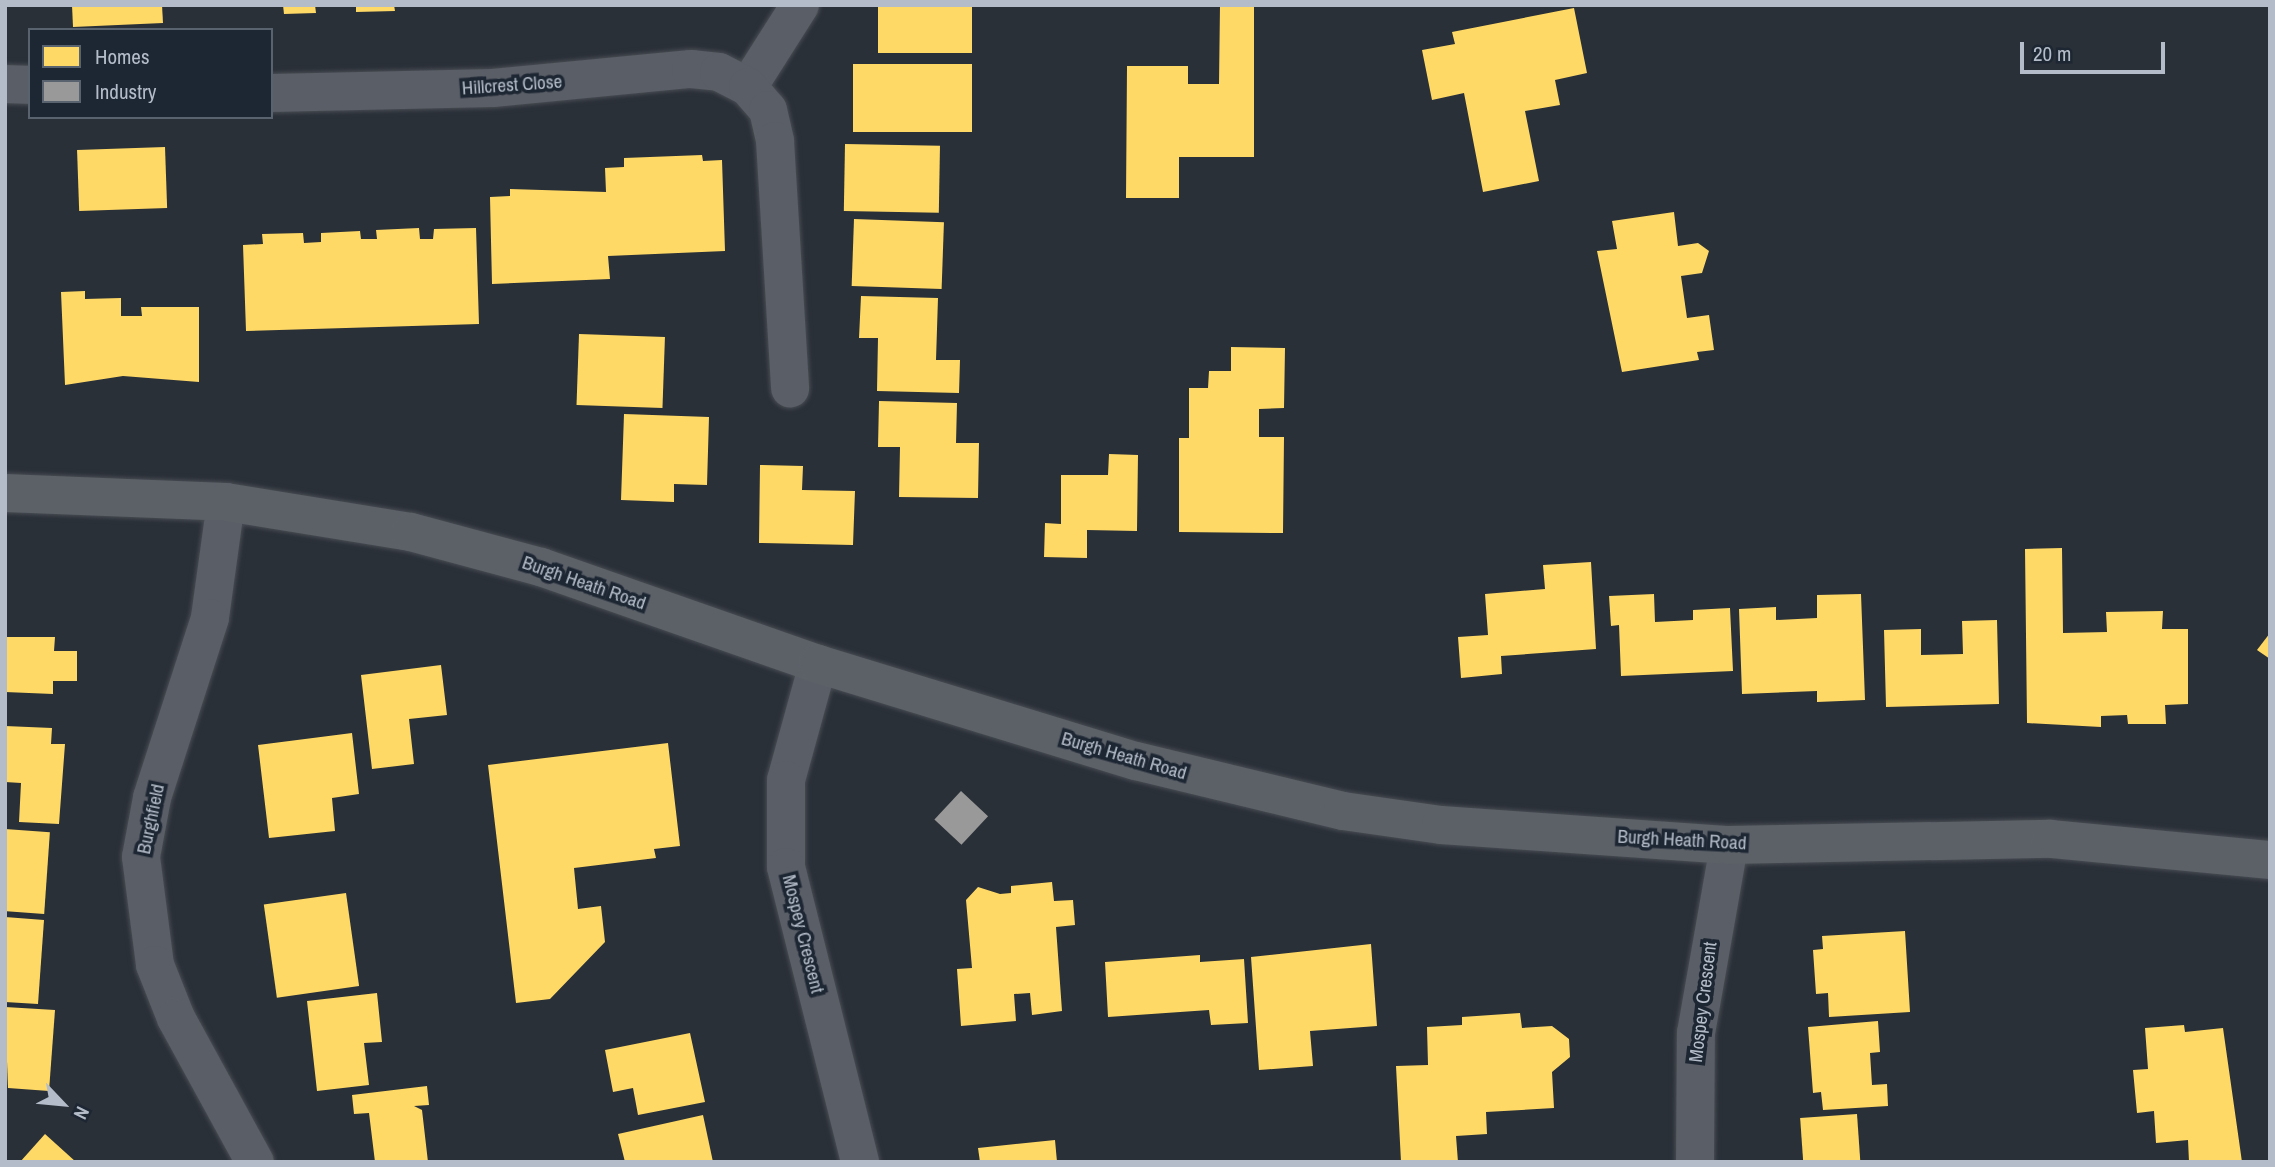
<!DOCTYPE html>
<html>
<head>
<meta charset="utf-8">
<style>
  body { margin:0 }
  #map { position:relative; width:2275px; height:1167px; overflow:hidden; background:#2a3038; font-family:"Archivo Narrow",sans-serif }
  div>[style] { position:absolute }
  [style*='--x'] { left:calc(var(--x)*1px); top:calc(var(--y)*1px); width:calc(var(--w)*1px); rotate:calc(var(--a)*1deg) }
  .homes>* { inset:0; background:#ffd966; transform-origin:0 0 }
  .industry>* { inset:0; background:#999; transform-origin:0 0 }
  .roads { filter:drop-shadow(0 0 2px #484c53) drop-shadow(0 0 2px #484c53) }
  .minor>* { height:38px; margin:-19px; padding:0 19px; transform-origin:19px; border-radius:19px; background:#5a5e66 }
  .major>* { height:38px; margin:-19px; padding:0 19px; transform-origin:19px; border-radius:19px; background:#5c6168 }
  span { translate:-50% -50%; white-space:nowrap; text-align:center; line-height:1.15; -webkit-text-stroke:7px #1d2633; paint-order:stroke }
  .street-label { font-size:19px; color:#b4bcc9 }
  .frame { position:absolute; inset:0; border:7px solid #b4bcc9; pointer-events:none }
  .legend { position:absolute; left:28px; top:28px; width:245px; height:91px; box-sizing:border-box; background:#1d2633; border:2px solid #59626f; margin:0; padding:9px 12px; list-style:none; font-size:21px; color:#b4bcc9 }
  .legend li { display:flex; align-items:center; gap:14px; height:35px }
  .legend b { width:35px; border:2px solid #59626f }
  .north { position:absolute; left:28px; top:1069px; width:70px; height:70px; -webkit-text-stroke:5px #1d2633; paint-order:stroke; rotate:116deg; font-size:19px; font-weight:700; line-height:28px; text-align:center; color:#b4bcc9 }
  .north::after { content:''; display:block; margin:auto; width:24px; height:32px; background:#b4bcc9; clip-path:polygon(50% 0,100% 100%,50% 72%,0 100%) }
  .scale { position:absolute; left:2020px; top:42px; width:145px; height:32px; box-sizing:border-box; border:4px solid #b4bcc9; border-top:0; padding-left:9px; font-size:21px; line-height:24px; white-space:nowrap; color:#b4bcc9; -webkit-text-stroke:5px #1d2633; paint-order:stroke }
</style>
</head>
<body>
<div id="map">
  <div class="homes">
    <div style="clip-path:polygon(72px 5px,162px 5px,163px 23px,73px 27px)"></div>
    <div style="clip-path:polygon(283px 5px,315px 5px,316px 13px,284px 14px)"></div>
    <div style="clip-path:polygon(356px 5px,394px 5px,395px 11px,356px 12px)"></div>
    <div style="left:878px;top:5px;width:94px;height:48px"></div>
    <div style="clip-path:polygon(1220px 5px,1254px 5px,1254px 157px,1179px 157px,1179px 198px,1126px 198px,1127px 66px,1188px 66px,1188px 84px,1219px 84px)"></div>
    <div style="clip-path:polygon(1574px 8px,1587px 73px,1555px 80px,1560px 105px,1525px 111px,1539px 181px,1483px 192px,1464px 93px,1432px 100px,1422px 50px,1455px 44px,1452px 32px)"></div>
    <div style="left:853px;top:64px;width:119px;height:68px"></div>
    <div style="left:845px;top:144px;width:95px;height:67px;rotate:1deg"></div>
    <div style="left:165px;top:147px;width:61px;height:88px;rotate:88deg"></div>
    <div style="clip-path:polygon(702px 155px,703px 161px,722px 160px,725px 251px,608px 256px,610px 279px,492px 284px,490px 197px,510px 196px,510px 189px,606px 192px,605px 168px,624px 167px,624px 158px)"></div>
    <div style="clip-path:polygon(1674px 212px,1678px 246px,1698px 243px,1709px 251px,1702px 273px,1681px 276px,1687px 318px,1709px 315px,1714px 350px,1697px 352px,1699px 360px,1622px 372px,1597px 251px,1617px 249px,1612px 221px)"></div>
    <div style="left:854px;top:219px;width:90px;height:67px;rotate:2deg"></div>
    <div style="clip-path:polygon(419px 228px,420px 239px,433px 239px,434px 229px,476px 228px,479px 324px,246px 331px,243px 245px,263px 244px,262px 234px,303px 233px,304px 243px,321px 242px,321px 233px,360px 231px,361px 239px,377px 239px,376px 230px)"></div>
    <div style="clip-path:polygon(85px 291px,85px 299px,121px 298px,121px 316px,142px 316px,141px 307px,199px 307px,199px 382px,123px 376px,65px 385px,61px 292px)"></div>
    <div style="clip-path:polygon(861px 296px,938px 298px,936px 360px,960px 360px,959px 393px,877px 391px,878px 338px,859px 338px)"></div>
    <div style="left:579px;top:334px;width:86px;height:71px;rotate:2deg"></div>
    <div style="clip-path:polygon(1231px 347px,1285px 348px,1284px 408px,1259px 409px,1259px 437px,1284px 437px,1283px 533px,1179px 532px,1179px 438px,1189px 438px,1189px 388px,1208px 388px,1209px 371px,1231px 371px)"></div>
    <div style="clip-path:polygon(879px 401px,957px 403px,956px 443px,979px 443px,978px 498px,899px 497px,900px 447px,878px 447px)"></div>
    <div style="clip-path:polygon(624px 414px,709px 417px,707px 485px,674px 484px,674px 502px,621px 500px)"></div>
    <div style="clip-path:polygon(1109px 454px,1138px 455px,1137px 531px,1087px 530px,1087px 558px,1044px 557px,1045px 523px,1061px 524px,1061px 475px,1108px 475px)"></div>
    <div style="clip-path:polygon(760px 465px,803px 466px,802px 490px,855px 491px,853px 545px,759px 543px)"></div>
    <div style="clip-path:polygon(2062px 548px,2063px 633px,2107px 632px,2106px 612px,2163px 611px,2162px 629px,2188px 629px,2188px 704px,2165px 705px,2166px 724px,2128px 724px,2127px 715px,2101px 716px,2101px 727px,2027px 723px,2025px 549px)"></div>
    <div style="clip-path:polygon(1591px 562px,1596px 649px,1501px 656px,1502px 674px,1461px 678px,1458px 637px,1488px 635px,1485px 594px,1545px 589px,1543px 565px)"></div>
    <div style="clip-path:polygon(1654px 594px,1655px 622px,1693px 620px,1693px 610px,1730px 608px,1733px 671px,1621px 676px,1619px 625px,1611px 626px,1609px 596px)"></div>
    <div style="clip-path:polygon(1861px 594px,1865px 700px,1817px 702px,1817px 691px,1742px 694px,1739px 609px,1776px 607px,1776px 620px,1817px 618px,1817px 595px)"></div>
    <div style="clip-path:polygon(1997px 620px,1999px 704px,1886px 707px,1884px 630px,1921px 629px,1921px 655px,1963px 654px,1962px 621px)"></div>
    <div style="clip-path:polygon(2270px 633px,2270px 659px,2257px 650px)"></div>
    <div style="clip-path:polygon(5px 637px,55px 637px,54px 651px,77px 651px,77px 681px,53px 681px,53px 694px,5px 692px)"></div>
    <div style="clip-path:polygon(441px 665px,447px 715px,409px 719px,414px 764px,372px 769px,361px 675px)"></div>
    <div style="clip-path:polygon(5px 726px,52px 728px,51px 744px,65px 744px,59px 824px,19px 822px,21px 783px,5px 782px)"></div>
    <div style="clip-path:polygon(352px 733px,359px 794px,332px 798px,335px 831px,269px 838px,258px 745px)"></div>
    <div style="clip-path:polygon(668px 743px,680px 846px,654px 849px,656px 858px,574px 868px,578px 909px,601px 906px,605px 942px,550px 999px,516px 1003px,488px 765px)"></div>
    <div style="left:5px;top:829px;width:45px;height:82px;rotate:4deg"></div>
    <div style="clip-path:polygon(1052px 882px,1054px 901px,1073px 900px,1075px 925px,1056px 927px,1062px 1011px,1032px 1015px,1030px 993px,1014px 994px,1016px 1021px,961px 1026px,957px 969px,972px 968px,966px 900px,978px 887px,1000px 894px,1011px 893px,1011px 886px)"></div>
    <div style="left:346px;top:893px;width:94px;height:83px;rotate:82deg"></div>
    <div style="clip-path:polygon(5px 917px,44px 920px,38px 1004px,5px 1002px)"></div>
    <div style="clip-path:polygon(1905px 931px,1910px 1012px,1829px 1017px,1828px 993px,1816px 994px,1813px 950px,1823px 949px,1822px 936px)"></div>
    <div style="clip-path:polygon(1371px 944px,1377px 1026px,1310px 1031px,1313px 1066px,1259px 1070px,1251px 957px)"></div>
    <div style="clip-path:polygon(1200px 955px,1200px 962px,1244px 959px,1248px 1023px,1211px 1025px,1209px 1010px,1108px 1017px,1105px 962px)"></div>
    <div style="clip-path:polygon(377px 993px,382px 1042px,364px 1043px,369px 1085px,317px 1091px,307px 1001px)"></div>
    <div style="clip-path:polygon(5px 1007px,55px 1010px,49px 1091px,8px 1088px)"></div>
    <div style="clip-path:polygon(1520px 1013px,1522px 1028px,1552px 1026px,1569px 1039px,1570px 1057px,1552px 1072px,1554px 1108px,1486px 1112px,1487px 1134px,1456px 1136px,1458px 1162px,1401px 1162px,1396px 1066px,1428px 1065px,1427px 1027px,1462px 1025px,1462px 1017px)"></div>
    <div style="clip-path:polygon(1878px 1021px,1880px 1052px,1870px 1053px,1872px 1085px,1887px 1084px,1888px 1106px,1823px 1110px,1821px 1092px,1813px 1093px,1808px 1027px)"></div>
    <div style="clip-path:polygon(2184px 1025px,2185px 1032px,2223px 1028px,2242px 1162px,2189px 1162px,2188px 1140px,2156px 1143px,2154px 1111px,2137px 1113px,2133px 1070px,2148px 1069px,2145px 1028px)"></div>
    <div style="clip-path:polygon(690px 1033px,705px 1102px,638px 1115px,633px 1088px,613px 1092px,605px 1050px)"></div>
    <div style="clip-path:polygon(427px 1086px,429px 1105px,414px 1106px,422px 1110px,428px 1162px,375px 1162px,369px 1113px,354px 1114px,352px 1095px)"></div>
    <div style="left:1857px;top:1114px;width:48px;height:57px;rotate:86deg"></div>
    <div style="clip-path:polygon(703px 1115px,713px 1162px,625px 1162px,618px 1134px)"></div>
    <div style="clip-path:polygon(45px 1134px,76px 1162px,20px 1162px)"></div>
    <div style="clip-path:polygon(1055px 1140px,1057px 1162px,980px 1162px,978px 1148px)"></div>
  </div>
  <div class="industry">
    <div style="left:961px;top:791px;width:37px;height:39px;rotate:43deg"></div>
  </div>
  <div class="roads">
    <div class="minor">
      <div style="--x:5;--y:84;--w:25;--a:2"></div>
      <div style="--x:748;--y:87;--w:97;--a:-57.6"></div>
      <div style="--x:271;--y:93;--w:222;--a:-1.3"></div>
      <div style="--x:493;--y:88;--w:199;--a:-5.5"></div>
      <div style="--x:691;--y:69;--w:28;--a:6"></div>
      <div style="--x:719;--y:72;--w:33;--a:27"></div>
      <div style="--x:748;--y:87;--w:30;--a:49"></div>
      <div style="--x:768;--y:110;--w:32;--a:77"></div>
      <div style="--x:775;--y:141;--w:248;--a:86.5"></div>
      <div style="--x:226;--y:502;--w:117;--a:97.9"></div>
      <div style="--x:210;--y:618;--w:189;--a:107.9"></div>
      <div style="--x:152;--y:798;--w:60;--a:100.6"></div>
      <div style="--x:141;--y:857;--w:109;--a:82.6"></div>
      <div style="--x:155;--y:965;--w:57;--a:68.4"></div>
      <div style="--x:176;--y:1018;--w:164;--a:61.3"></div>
      <div style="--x:818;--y:664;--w:120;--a:105.4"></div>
      <div style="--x:786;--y:780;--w:87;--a:90"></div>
      <div style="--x:786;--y:867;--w:304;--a:75.9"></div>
      <div style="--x:1695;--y:1162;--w:129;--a:-89.6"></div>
      <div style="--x:1696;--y:1033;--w:191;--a:-80"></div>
    </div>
    <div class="major">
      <div style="--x:5;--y:493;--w:221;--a:2.3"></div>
      <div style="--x:226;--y:502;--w:187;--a:9.2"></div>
      <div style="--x:411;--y:532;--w:135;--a:15.1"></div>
      <div style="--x:541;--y:567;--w:293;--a:19.3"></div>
      <div style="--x:818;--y:664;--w:332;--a:17"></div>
      <div style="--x:1136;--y:761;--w:213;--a:13.6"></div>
      <div style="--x:1343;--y:811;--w:99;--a:8.1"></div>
      <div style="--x:1441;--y:825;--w:289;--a:4"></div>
      <div style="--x:1729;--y:845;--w:322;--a:-1.1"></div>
      <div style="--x:2051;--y:839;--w:220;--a:5.5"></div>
    </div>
  </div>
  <div class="street-label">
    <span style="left:512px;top:85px;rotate:-4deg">Hillcrest Close</span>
    <span style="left:584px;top:583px;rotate:19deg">Burgh Heath Road</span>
    <span style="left:1124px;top:756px;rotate:16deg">Burgh Heath Road</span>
    <span style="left:151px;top:819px;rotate:-78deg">Burghfield</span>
    <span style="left:1682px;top:840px;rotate:3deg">Burgh Heath Road</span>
    <span style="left:803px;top:934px;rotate:76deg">Mospey Crescent</span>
    <span style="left:1703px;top:1002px;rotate:-83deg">Mospey Crescent</span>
  </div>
  <div class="frame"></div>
  <ul class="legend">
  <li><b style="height:19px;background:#ffd966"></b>Homes</li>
  <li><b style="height:19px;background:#999"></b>Industry</li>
  </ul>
  <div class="north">N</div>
  <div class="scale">20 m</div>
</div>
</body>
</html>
